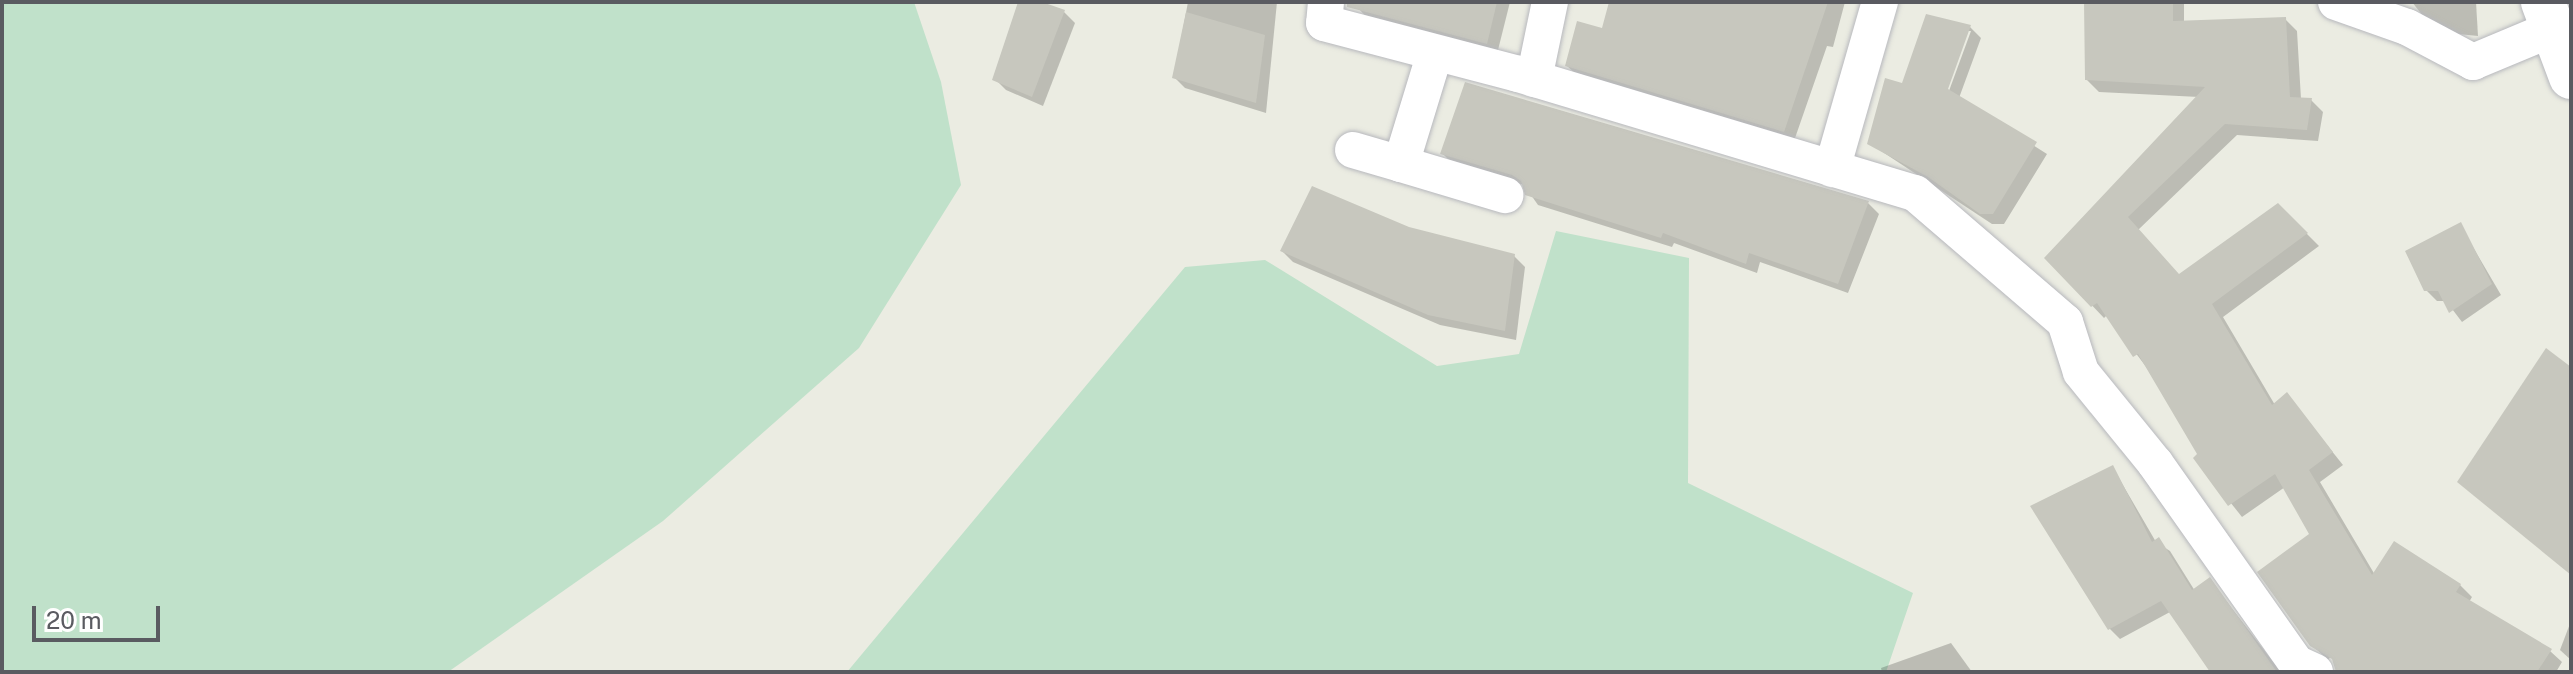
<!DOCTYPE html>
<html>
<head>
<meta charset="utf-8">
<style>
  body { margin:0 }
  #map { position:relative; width:2573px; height:674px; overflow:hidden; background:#ebece2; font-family:"Public Sans",sans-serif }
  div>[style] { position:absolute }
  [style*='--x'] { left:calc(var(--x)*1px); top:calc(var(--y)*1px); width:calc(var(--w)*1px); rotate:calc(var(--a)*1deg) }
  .green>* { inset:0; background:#c0e1ca }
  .shadow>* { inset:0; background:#0003 }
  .building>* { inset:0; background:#c7c7be }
  .roads { filter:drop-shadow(0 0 2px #b7b8bd) drop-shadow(0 0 2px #b7b8bd) }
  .street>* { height:36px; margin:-18px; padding:0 18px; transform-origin:18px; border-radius:18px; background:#fff }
  .secondary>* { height:44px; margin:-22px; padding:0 22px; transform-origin:22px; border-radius:22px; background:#fff }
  span { translate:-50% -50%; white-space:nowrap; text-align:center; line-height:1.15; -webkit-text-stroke:6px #fff; paint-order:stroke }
  .frame { position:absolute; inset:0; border:4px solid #5a5b61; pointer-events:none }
  .scale { position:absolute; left:32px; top:606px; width:128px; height:36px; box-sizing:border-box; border:4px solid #5a5b61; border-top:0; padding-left:10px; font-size:24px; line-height:28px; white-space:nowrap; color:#5a5b61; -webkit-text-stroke:6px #fff; paint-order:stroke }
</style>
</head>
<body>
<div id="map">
  <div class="green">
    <div style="clip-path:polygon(2px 2px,914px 2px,941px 82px,961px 185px,859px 348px,663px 521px,448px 672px,2px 672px)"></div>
    <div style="clip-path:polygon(1556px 231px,1689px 258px,1688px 483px,1913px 593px,1886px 672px,847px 672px,1185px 267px,1265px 260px,1437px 366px,1519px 354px)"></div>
  </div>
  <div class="shadow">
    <div style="clip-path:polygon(1020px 2px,1064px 12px,1075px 23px,1043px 106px,1006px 90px,995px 79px)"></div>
    <div style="clip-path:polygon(1188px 2px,1277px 2px,1266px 113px,1185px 88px,1174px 77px)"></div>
    <div style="clip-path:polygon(1361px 2px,1510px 2px,1497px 54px,1369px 20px,1359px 9px)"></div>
    <div style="clip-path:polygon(1611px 2px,1845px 2px,1833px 47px,1827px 46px,1794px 141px,1578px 76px,1567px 66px,1604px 31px)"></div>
    <div style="clip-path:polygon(2086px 2px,2184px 2px,2184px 23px,2285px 19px,2297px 31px,2301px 99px,2311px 100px,2323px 112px,2318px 141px,2237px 135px,2138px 230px,2179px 276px,2278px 205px,2319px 246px,2223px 317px,2275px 405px,2287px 395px,2343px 465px,2320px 482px,2375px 575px,2460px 585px,2472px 597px,2469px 602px,2550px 651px,2562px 662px,2556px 672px,2373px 672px,2336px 649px,2328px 660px,2312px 645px,2312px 534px,2285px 487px,2242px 517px,2195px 458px,2200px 455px,2147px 368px,2107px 315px,2104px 318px,2047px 258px,2199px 97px,2099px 92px,2087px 80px)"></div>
    <div style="clip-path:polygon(2412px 2px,2476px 2px,2478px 36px,2458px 34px,2423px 16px)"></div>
    <div style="clip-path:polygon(evenodd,1970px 27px,1981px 38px,1959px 98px,2047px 154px,2004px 224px,1992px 224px,1869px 143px,1970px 27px,1967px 31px,1971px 31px,1946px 99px,1943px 97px,1967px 31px)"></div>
    <div style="clip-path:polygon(1467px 84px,1868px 203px,1879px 214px,1848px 293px,1760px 262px,1757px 273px,1674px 243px,1672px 247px,1538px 205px,1524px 185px,1453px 164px,1442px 153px)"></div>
    <div style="clip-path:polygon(2460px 225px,2501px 295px,2462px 322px,2446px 301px,2437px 301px,2426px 290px)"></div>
    <div style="clip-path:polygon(1409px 229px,1514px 256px,1525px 267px,1516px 340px,1440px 325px,1293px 262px,1282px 251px)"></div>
    <div style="clip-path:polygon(2113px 468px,2156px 542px,2170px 551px,2195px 591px,2210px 580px,2281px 672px,2212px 672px,2170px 612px,2120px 639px,2110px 629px)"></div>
    <div style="clip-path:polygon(2571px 621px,2571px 660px,2560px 650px)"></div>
    <div style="clip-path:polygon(1951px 643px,1972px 672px,1882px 672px,1881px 668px)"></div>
  </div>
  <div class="building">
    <div style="clip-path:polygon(1018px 2px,1042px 2px,1065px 10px,1032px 97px,992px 80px)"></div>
    <div style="clip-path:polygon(1347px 2px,1497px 2px,1487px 44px,1347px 7px)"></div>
    <div style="clip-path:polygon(1609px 2px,1828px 2px,1784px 132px,1565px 66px,1577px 21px,1602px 28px)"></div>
    <div style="clip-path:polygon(2084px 2px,2173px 2px,2173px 21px,2286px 17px,2290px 97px,2312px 98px,2307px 130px,2225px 124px,2128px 217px,2179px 274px,2278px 203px,2308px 233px,2212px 304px,2272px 405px,2287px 392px,2333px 452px,2309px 470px,2372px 575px,2394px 541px,2461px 584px,2456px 592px,2552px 649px,2537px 672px,2336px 672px,2332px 659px,2310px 646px,2257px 572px,2309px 534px,2275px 474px,2228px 506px,2193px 458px,2197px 454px,2138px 354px,2133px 357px,2097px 303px,2091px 307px,2044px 258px,2205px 87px,2085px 80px)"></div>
    <div style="clip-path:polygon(1186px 12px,1265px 35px,1256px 103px,1172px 78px)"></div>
    <div style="clip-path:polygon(1926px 14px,1971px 25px,1948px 89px,2037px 142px,1993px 214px,1980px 214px,1928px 177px,1867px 144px,1885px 78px,1902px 83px)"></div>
    <div style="clip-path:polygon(1465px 82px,1869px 201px,1838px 284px,1749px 253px,1746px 264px,1663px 233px,1661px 238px,1525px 195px,1521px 181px,1512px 175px,1440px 154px)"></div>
    <div style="clip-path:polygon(1312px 186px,1409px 227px,1515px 254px,1505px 331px,1428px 315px,1280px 251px)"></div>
    <div style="clip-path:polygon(2461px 222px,2492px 284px,2449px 313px,2438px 291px,2424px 291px,2405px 251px)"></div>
    <div style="clip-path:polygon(2546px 348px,2571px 367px,2571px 575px,2457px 482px)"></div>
    <div style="clip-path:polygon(2113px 465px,2152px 542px,2159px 537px,2192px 590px,2210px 577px,2277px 672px,2210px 672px,2161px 601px,2108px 630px,2030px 506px)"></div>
  </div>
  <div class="roads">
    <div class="street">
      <div style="--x:1326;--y:2;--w:21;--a:95"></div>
      <div style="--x:1324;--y:23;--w:201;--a:14.7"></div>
      <div style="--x:1518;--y:74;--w:414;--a:16.7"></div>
      <div style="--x:1915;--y:193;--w:198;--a:40.7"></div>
      <div style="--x:2065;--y:322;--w:52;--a:72.3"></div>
      <div style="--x:2081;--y:372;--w:117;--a:50.9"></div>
      <div style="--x:2155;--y:463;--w:245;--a:54.8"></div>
      <div style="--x:2296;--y:663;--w:21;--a:25"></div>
      <div style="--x:2336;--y:2;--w:75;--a:19.4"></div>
      <div style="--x:2407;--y:27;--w:75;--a:27.9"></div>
      <div style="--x:2473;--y:62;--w:86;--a:-22.7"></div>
      <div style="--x:1534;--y:79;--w:79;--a:-78.3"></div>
      <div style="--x:1353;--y:150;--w:50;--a:16.3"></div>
      <div style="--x:1401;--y:164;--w:116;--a:-73"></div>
      <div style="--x:1401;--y:164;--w:109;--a:16.6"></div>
      <div style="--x:1832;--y:169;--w:174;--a:-74"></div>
    </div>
    <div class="secondary">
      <div style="--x:2543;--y:2;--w:80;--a:69.5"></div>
    </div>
  </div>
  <div class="frame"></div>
  <div class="scale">20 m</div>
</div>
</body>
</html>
